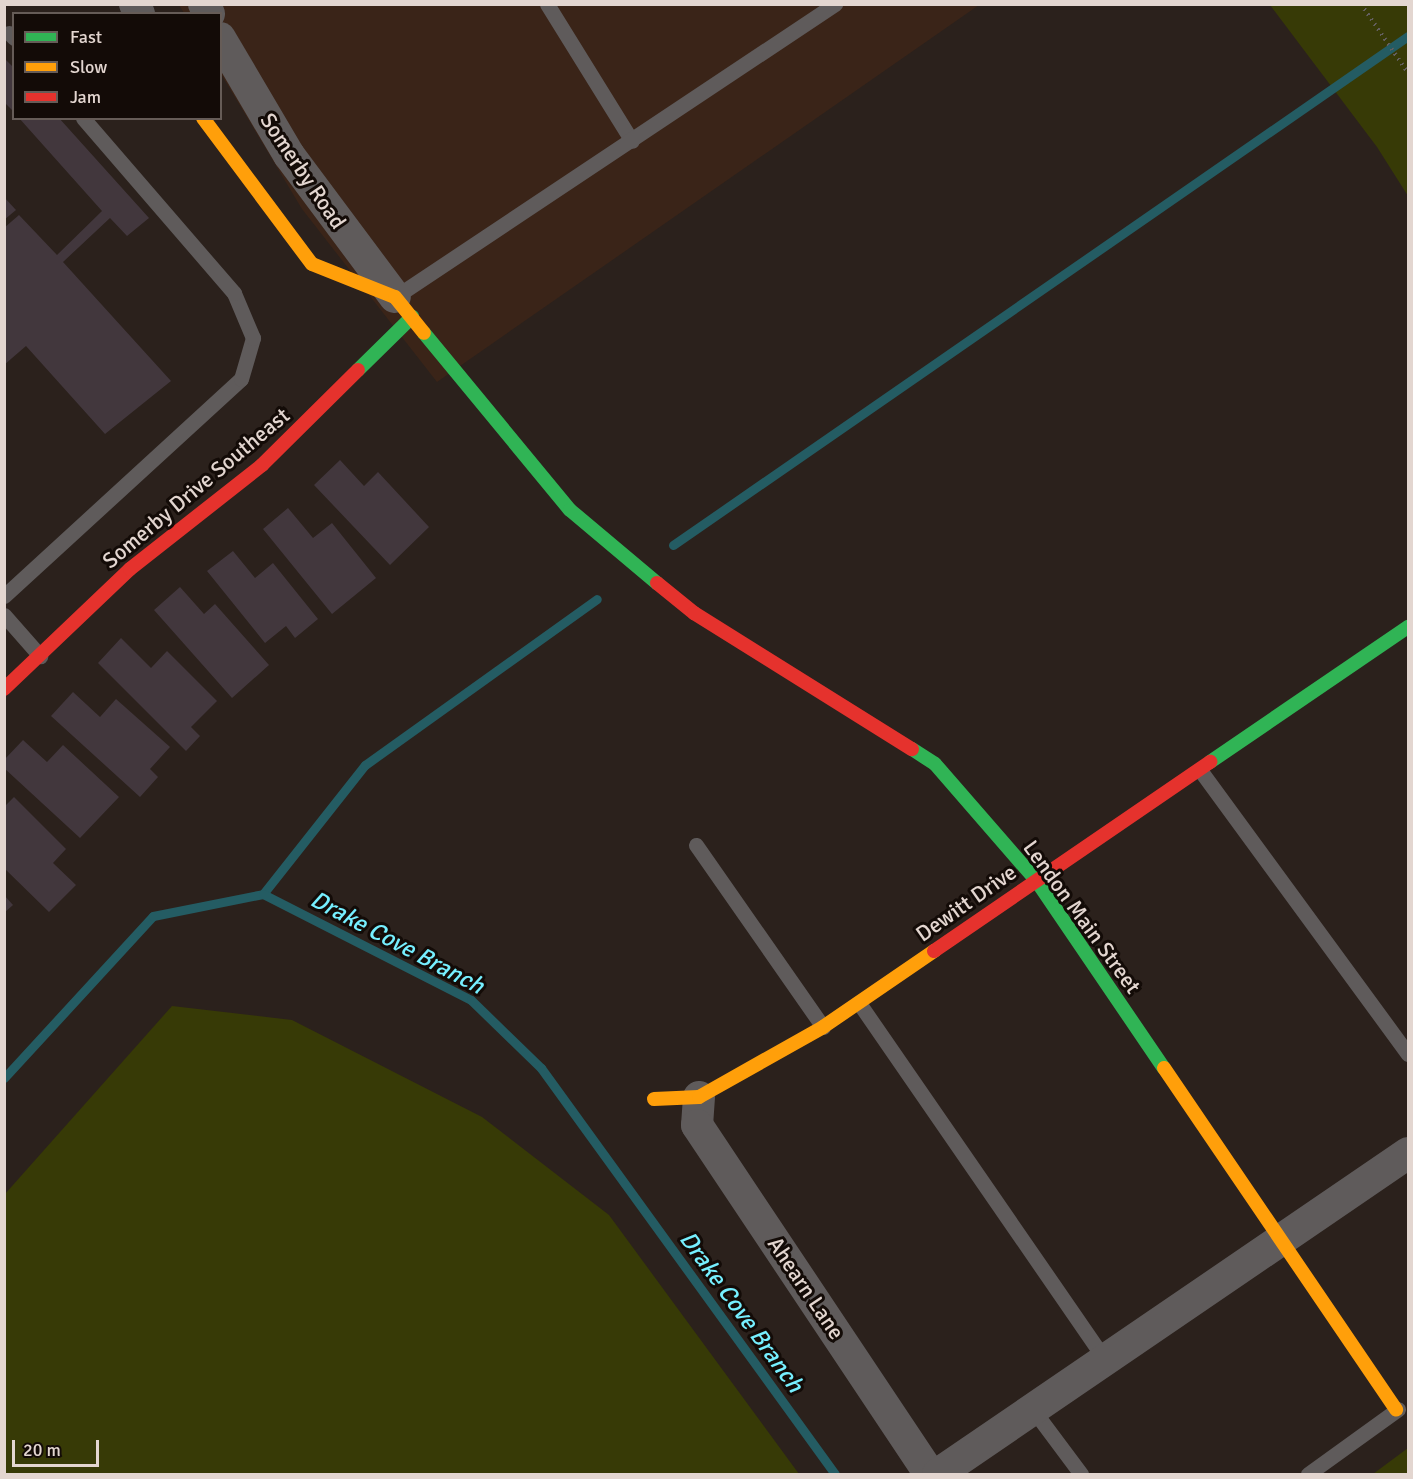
<!DOCTYPE html>
<html>
<head>
<meta charset="utf-8">
<style>
  body { margin:0 }
  #map { position:relative; width:1413px; height:1479px; overflow:hidden; background:#2b211c; font-family:Signika,sans-serif }
  div>[style] { position:absolute }
  [style*='--x'] { left:calc(var(--x)*1px); top:calc(var(--y)*1px); width:calc(var(--w)*1px); rotate:calc(var(--a)*1deg) }
  .built>* { inset:0; background:#3a2418 }
  .green>* { inset:0; background:#373a06 }
  .stream>* { height:9px; margin:-4.5px; padding:0 4.5px; transform-origin:4.5px; border-radius:4.5px; background:#245c63 }
  .building>* { inset:0; background:#42373d }
  .path>* { height:4px; margin-top:-2px; transform-origin:0; background:repeating-linear-gradient(90deg,#645f5f 0 1.5px,transparent 0 6px) }
  .lane>* { height:15px; margin:-7.5px; padding:0 7.5px; transform-origin:7.5px; border-radius:7.5px; background:#5f5b5b }
  .street>* { height:32px; margin:-16px; padding:0 16px; transform-origin:16px; border-radius:16px; background:#5f5b5b }
  .fast>* { height:14px; margin:-7px; padding:0 7px; transform-origin:7px; border-radius:7px; background:#30b455 }
  .slow>* { height:14px; margin:-7px; padding:0 7px; transform-origin:7px; border-radius:7px; background:#ff9f0a }
  .jam>* { height:14px; margin:-7px; padding:0 7px; transform-origin:7px; border-radius:7px; background:#e5322d }
  span { translate:-50% -50%; white-space:nowrap; text-align:center; line-height:1.15; -webkit-text-stroke:6px #130b07; paint-order:stroke }
  .street-label { font-size:22px; color:#e3d6d0 }
  .water-label { font-size:24px; color:#76efff; font-style:italic }
  .frame { position:absolute; inset:0; border:6px solid #e3d6d0; pointer-events:none }
  .legend { position:absolute; left:12px; top:12px; width:210px; height:108px; box-sizing:border-box; background:#130b07; border:2px solid #665c57; margin:0; padding:8px 10px; list-style:none; font-size:18px; color:#e3d6d0 }
  .legend li { display:flex; align-items:center; gap:12px; height:30px }
  .legend b { width:30px; border:2px solid #665c57 }
  .scale { position:absolute; left:12px; top:1440px; width:87px; height:27px; box-sizing:border-box; border:3px solid #e3d6d0; border-top:0; padding-left:8px; font-size:18px; line-height:21px; white-space:nowrap; color:#e3d6d0; -webkit-text-stroke:4px #130b07; paint-order:stroke }
</style>
</head>
<body>
<div id="map">
  <div class="built">
    <div style="clip-path:polygon(179px 5px,979px 5px,437px 382px,302px 209px,221px 74px,220px 14px,184px 13px)"></div>
  </div>
  <div class="green">
    <div style="clip-path:polygon(1270px 5px,1408px 5px,1408px 196px,1377px 147px)"></div>
    <div style="clip-path:polygon(172px 1006px,292px 1020px,482px 1117px,609px 1215px,799px 1474px,5px 1474px,5px 1194px)"></div>
    <div style="clip-path:polygon(1408px 1448px,1408px 1474px,1373px 1474px)"></div>
  </div>
  <div class="stream">
    <div style="--x:673;--y:545;--w:894;--a:-34.7"></div>
    <div style="--x:263;--y:894;--w:164;--a:-51.7"></div>
    <div style="--x:365;--y:765;--w:285;--a:-35.6"></div>
    <div style="--x:4;--y:1078;--w:220;--a:-47.4"></div>
    <div style="--x:153;--y:916;--w:112;--a:-11.3"></div>
    <div style="--x:263;--y:894;--w:233;--a:27"></div>
    <div style="--x:471;--y:1000;--w:98;--a:44.2"></div>
    <div style="--x:541;--y:1068;--w:501;--a:54.09"></div>
  </div>
  <div class="building">
    <div style="clip-path:polygon(4px 58px,14px 68px,14px 112px,4px 102px)"></div>
    <div style="clip-path:polygon(19px 118px,59px 118px,149px 218px,127px 236px,110px 218px,63px 262px,171px 381px,105px 434px,26px 346px,4px 365px,4px 228px,19px 215px,57px 255px,102px 211px)"></div>
    <div style="clip-path:polygon(4px 197px,16px 210px,4px 220px)"></div>
    <div style="clip-path:polygon(340px 460px,364px 486px,378px 472px,429px 527px,390px 565px,314px 485px)"></div>
    <div style="clip-path:polygon(288px 508px,313px 538px,332px 523px,376px 578px,332px 614px,263px 529px)"></div>
    <div style="clip-path:polygon(233px 551px,255px 578px,273px 563px,318px 619px,295px 638px,286px 626px,265px 643px,207px 571px)"></div>
    <div style="clip-path:polygon(180px 587px,204px 614px,215px 604px,269px 665px,232px 698px,154px 610px)"></div>
    <div style="clip-path:polygon(121px 638px,151px 668px,167px 651px,217px 701px,191px 727px,200px 736px,186px 751px,98px 663px)"></div>
    <div style="clip-path:polygon(73px 692px,100px 717px,116px 699px,170px 747px,150px 769px,158px 777px,140px 797px,51px 716px)"></div>
    <div style="clip-path:polygon(23px 740px,47px 762px,63px 745px,119px 797px,80px 838px,4px 768px,4px 760px)"></div>
    <div style="clip-path:polygon(14px 797px,66px 849px,53px 863px,76px 885px,49px 912px,4px 868px,4px 807px)"></div>
    <div style="clip-path:polygon(4px 895px,13px 905px,4px 913px)"></div>
  </div>
  <div class="path">
    <div style="--x:1361;--y:4;--w:83;--a:55.7"></div>
  </div>
  <div class="lane">
    <div style="--x:547;--y:4;--w:161;--a:58.2"></div>
    <div style="--x:9;--y:33;--w:7;--a:45"></div>
    <div style="--x:395;--y:297;--w:529;--a:-33.66"></div>
    <div style="--x:4;--y:596;--w:321;--a:-42.5"></div>
    <div style="--x:241;--y:379;--w:43;--a:-73.7"></div>
    <div style="--x:253;--y:338;--w:49;--a:-112.9"></div>
    <div style="--x:234;--y:293;--w:231;--a:-130.8"></div>
    <div style="--x:4;--y:615;--w:55;--a:48.7"></div>
    <div style="--x:1200;--y:770;--w:352;--a:53.8"></div>
    <div style="--x:696;--y:845;--w:222;--a:55.1"></div>
    <div style="--x:859;--y:1003;--w:436;--a:55.4"></div>
    <div style="--x:1034;--y:1411;--w:79;--a:53.3"></div>
    <div style="--x:1308;--y:1474;--w:111;--a:-35.8"></div>
  </div>
  <div class="street">
    <div style="--x:135;--y:4;--w:11;--a:68"></div>
    <div style="--x:204;--y:4;--w:11;--a:63"></div>
    <div style="--x:220;--y:38;--w:136;--a:59.5"></div>
    <div style="--x:289;--y:155;--w:177;--a:53.3"></div>
    <div style="--x:699;--y:1097;--w:28;--a:94"></div>
    <div style="--x:697;--y:1125;--w:420;--a:56.3"></div>
    <div style="--x:938;--y:1474;--w:569;--a:-34.33"></div>
  </div>
  <div class="fast">
    <div style="--x:424;--y:333;--w:229;--a:50.5"></div>
    <div style="--x:570;--y:510;--w:114;--a:40"></div>
    <div style="--x:358;--y:370;--w:76;--a:-44.5"></div>
    <div style="--x:912;--y:749;--w:27;--a:33"></div>
    <div style="--x:935;--y:764;--w:154;--a:49"></div>
    <div style="--x:1036;--y:880;--w:227;--a:55.8"></div>
    <div style="--x:1210;--y:762;--w:240;--a:-34.3"></div>
  </div>
  <div class="slow">
    <div style="--x:203;--y:118;--w:182;--a:53.3"></div>
    <div style="--x:312;--y:264;--w:89;--a:21.7"></div>
    <div style="--x:395;--y:297;--w:46;--a:51.1"></div>
    <div style="--x:1164;--y:1068;--w:413;--a:55.8"></div>
    <div style="--x:654;--y:1099;--w:45;--a:-2.5"></div>
    <div style="--x:699;--y:1097;--w:142;--a:-29.4"></div>
    <div style="--x:823;--y:1027;--w:135;--a:-34.4"></div>
  </div>
  <div class="jam">
    <div style="--x:657;--y:583;--w:48;--a:39"></div>
    <div style="--x:694;--y:613;--w:257;--a:32"></div>
    <div style="--x:4;--y:689;--w:174;--a:-43.6"></div>
    <div style="--x:130;--y:569;--w:168;--a:-38.2"></div>
    <div style="--x:262;--y:465;--w:135;--a:-44.7"></div>
    <div style="--x:934;--y:951;--w:335;--a:-34.4"></div>
  </div>
  <div class="street-label">
    <span style="left:303px;top:171px;rotate:56deg">Somerby Road</span>
    <span style="left:196px;top:488px;rotate:-40deg">Somerby Drive Southeast</span>
    <span style="left:966px;top:903px;rotate:-35deg">Dewitt Drive</span>
    <span style="left:1082px;top:917px;rotate:54deg">Lendon Main Street</span>
    <span style="left:806px;top:1288px;rotate:56deg">Ahearn Lane</span>
  </div>
  <div class="water-label">
    <span style="left:397px;top:943px;rotate:28deg">Drake Cove Branch</span>
    <span style="left:741px;top:1312px;rotate:54deg">Drake Cove Branch</span>
  </div>
  <div class="frame"></div>
  <ul class="legend">
  <li><b style="height:8px;background:#30b455"></b>Fast</li>
  <li><b style="height:8px;background:#ff9f0a"></b>Slow</li>
  <li><b style="height:8px;background:#e5322d"></b>Jam</li>
  </ul>
  <div class="scale">20 m</div>
</div>
</body>
</html>
